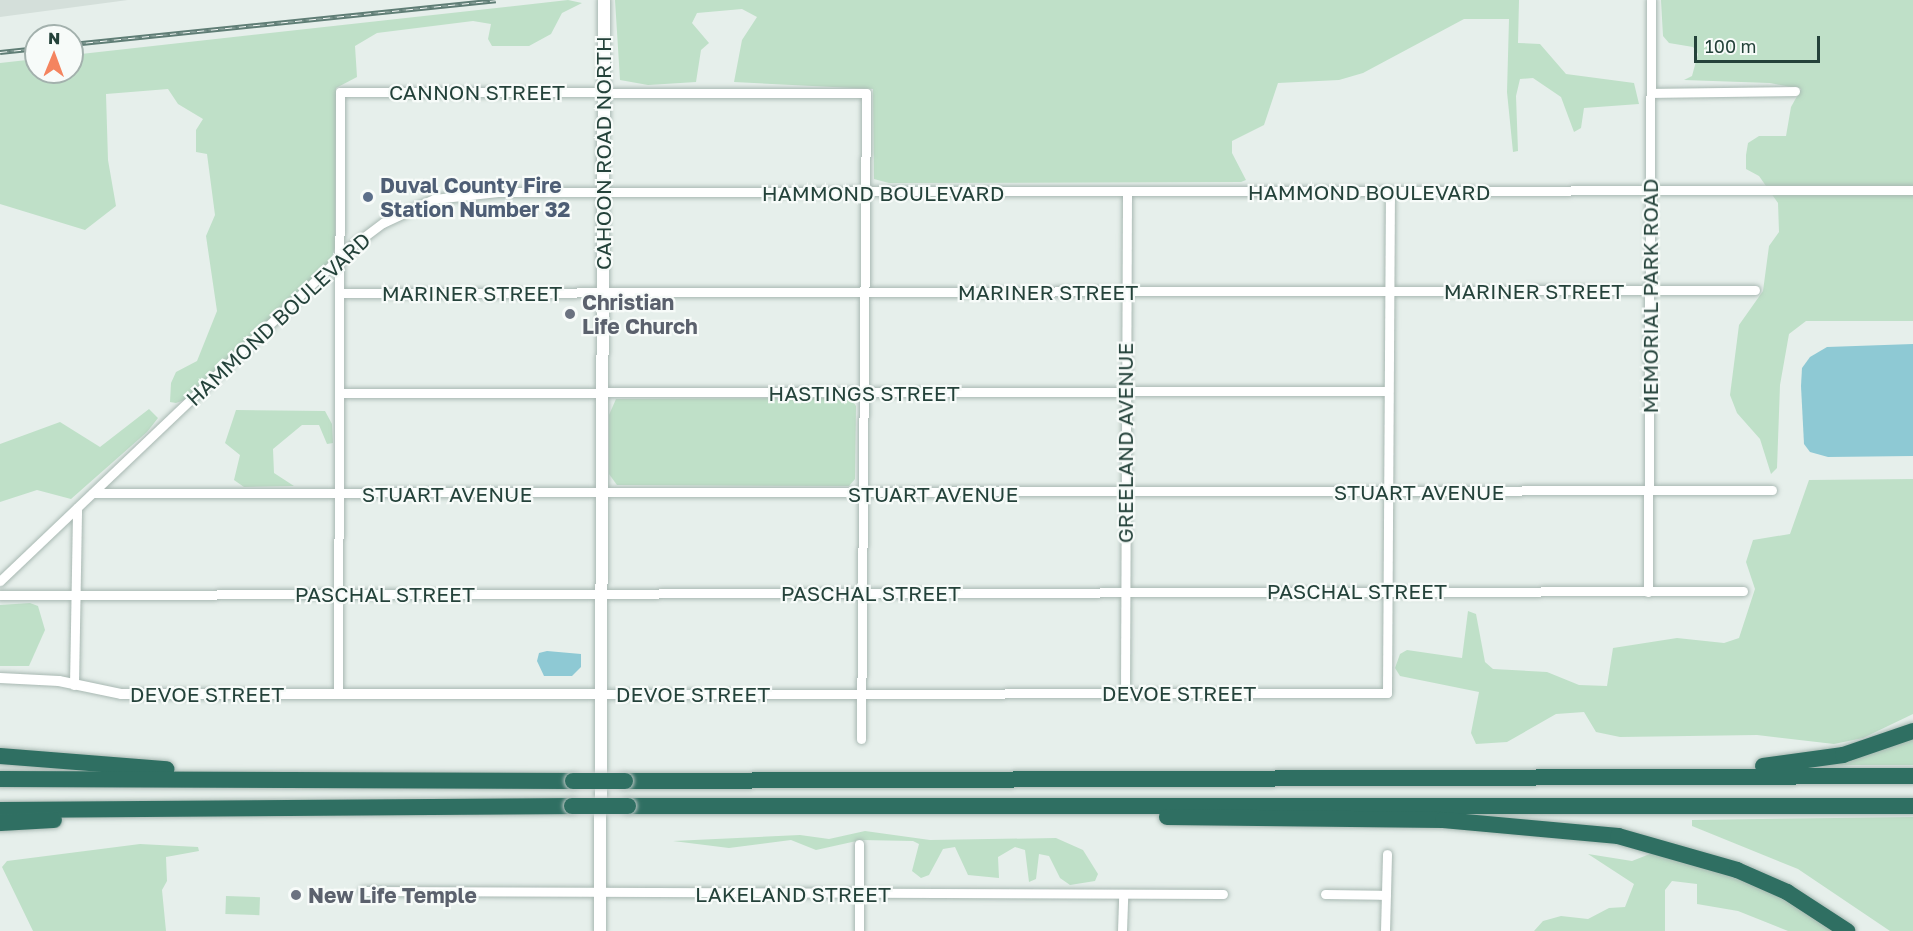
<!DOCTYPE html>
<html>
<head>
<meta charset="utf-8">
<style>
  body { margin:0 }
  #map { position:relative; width:1913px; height:931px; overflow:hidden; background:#e6efeb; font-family:"Golos Text",sans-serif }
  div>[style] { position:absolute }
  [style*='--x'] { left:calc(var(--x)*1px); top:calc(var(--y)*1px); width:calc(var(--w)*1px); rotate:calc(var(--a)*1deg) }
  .built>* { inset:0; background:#d4dfda }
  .green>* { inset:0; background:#bfe0c8; transform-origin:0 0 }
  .water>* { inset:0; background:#8ec9d4 }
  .roads { filter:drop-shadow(0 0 2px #a8b8b2) drop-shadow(0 0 2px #a8b8b2) }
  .minor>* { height:9px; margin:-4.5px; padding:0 4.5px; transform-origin:4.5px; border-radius:4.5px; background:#fff }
  .tertiary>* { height:10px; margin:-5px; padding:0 5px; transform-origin:5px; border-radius:5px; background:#fff }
  .secondary>* { height:12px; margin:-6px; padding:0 6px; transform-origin:6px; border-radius:6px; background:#fff }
  .motorway>* { height:16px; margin:-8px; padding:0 8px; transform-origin:8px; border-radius:8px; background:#2f6f62 }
  .rail>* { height:4.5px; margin-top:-2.25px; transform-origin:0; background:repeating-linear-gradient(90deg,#f7fbf9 0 7px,#5f7d75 0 14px); box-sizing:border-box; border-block:2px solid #5f7d75 }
  .bridges { filter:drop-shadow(0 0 2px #c2cac8) drop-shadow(0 0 2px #c2cac8) }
  .motorway-bridge>* { height:16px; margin:-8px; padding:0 8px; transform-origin:8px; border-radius:8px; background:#2f6f62 }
  .dots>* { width:16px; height:16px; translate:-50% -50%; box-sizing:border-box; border:3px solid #f7fbf9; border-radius:50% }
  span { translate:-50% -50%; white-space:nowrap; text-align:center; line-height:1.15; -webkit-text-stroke:4.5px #f7fbf9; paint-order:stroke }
  .street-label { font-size:21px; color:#24423a }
  .service-label { font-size:21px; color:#4e5e75; font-weight:700 }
  .left { translate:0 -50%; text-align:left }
  .worship-label { font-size:21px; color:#5b616d; font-weight:700 }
  .north { position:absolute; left:24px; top:24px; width:60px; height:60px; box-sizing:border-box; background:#f7fbf9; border:2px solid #a3b1ad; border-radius:50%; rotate:1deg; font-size:16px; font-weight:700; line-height:24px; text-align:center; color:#24423a }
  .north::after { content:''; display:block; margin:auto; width:21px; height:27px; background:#f4845f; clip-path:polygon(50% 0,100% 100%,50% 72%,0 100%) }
  .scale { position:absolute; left:1694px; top:36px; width:126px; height:27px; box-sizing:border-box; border:3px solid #24423a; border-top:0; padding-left:8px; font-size:18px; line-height:21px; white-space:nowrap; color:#24423a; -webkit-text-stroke:4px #f7fbf9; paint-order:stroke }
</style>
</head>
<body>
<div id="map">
  <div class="built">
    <div style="clip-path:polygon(0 0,128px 0,0 17px)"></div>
  </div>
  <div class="green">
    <div style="clip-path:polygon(568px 0,582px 3px,562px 13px,551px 34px,529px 46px,492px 46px,488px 39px,491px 24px,473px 21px,377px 33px,355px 46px,357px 77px,336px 88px,335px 248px,331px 260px,187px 399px,176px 403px,170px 402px,171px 383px,176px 372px,197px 361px,217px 311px,206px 236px,215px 215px,207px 154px,196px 152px,196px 130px,203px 119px,178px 104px,168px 89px,106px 94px,108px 160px,116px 206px,85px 230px,0 204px,0 63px,36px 59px,36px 72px,72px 72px,72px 55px)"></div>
    <div style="clip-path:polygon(615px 0,1519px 0,1518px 43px,1540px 44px,1566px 74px,1634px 83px,1639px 104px,1584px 108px,1581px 128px,1574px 132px,1561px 97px,1533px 78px,1520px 79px,1516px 96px,1518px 151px,1513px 152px,1507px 92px,1509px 19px,1464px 19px,1363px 73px,1339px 80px,1278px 83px,1264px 125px,1232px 141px,1232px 153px,1246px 180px,1241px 182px,889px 183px,874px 179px,873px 89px,734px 82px,742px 40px,757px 17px,742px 9px,697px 13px,692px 23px,709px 43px,701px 50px,696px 82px,648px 85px,620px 80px)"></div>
    <div style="clip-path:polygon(1661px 0,1913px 0,1913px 321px,1806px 321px,1789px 334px,1780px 385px,1777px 468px,1771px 474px,1760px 439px,1737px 413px,1730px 395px,1739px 325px,1763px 291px,1769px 246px,1779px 232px,1778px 203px,1759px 176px,1746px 169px,1746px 155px,1748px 143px,1759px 136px,1786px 136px,1791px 107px,1801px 89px,1770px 83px,1684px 80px,1692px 76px,1698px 54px,1693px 47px,1669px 43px,1663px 36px)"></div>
    <div style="clip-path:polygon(829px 398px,852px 400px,856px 406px,855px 479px,849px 486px,617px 485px,609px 474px,609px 415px,616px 399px)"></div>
    <div style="clip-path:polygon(149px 409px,158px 418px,147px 432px,71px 499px,37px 490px,0 502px,0 444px,60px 422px,100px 447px)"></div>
    <div style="clip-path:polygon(236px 410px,325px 411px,332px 424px,333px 443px,327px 444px,319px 425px,302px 425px,273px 449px,274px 473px,294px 486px,244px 487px,234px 480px,240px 455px,225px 443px)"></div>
    <div style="clip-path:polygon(1913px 479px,1913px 714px,1863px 738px,1834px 744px,1757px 735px,1620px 737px,1596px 732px,1584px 712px,1556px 714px,1507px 742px,1476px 744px,1471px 733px,1479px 692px,1400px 676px,1395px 668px,1400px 654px,1407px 650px,1462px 658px,1468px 611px,1476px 614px,1485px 662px,1493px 669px,1547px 672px,1579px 685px,1607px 686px,1613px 648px,1677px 638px,1724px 643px,1739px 638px,1755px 589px,1746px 562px,1753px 540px,1790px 534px,1809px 480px)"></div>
    <div style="clip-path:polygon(30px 603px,38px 606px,45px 630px,29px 666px,0 666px,0 605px)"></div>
    <div style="clip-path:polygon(1913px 733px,1913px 765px,1819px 765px)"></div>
    <div style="clip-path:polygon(1913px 817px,1913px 931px,1890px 931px,1798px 869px,1692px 826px,1692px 820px)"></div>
    <div style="clip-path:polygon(865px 831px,930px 840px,1056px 838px,1083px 850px,1098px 874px,1095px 881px,1070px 885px,1060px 878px,1049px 856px,1039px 854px,1036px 879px,1029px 882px,1025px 850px,1015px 847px,998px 857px,999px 878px,968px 875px,955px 847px,943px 849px,929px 875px,921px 878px,912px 871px,919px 844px,913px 841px,861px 840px,816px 850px,791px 840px,729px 848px,673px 841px,800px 835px,829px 839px)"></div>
    <div style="clip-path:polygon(140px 844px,198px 847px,199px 851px,166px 857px,167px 881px,162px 890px,166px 931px,33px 931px,2px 867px,7px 861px)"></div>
    <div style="clip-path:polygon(1660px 850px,1764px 885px,1839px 931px,1788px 931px,1738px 911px,1697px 904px,1697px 884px,1672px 881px,1665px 890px,1665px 931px,1534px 931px,1543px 921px,1561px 916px,1588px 919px,1609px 908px,1625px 907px,1634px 884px,1588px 854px,1632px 861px)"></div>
    <div style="left:226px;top:896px;width:34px;height:18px;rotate:2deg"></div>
  </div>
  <div class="water">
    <div style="clip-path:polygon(1913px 344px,1913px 456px,1828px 457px,1810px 452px,1804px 444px,1801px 386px,1802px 368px,1810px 357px,1827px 347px)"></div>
    <div style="clip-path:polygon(547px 651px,581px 654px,581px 667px,572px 676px,544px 676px,537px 661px,539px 653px)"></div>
  </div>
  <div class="roads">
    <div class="minor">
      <div style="--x:1651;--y:93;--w:144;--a:-0.8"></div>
      <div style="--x:341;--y:293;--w:1414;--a:-0.12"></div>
      <div style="--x:340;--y:393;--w:1048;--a:-0.11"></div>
      <div style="--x:93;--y:493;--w:1679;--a:-0.1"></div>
      <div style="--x:0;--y:581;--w:486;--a:-43.6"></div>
      <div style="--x:352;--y:246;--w:39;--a:-37"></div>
      <div style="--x:383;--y:223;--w:56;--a:-25.2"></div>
      <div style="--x:434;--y:199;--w:64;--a:-6.2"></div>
      <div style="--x:498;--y:192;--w:1415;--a:-0.08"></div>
      <div style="--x:1648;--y:592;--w:592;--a:-89.71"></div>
      <div style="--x:0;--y:595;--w:1743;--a:-0.13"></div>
      <div style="--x:74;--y:685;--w:177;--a:-89"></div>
      <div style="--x:1125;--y:693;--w:500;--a:-89.77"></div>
      <div style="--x:338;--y:694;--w:602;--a:-89.81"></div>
      <div style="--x:340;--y:92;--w:526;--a:0.11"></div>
      <div style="--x:866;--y:93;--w:646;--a:90.44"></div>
      <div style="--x:600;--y:694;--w:787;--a:-0.07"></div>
      <div style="--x:1387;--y:693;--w:501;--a:-89.66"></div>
      <div style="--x:363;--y:891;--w:860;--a:0.2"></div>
      <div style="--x:1325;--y:894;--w:61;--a:0.9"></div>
      <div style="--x:859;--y:931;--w:87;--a:-90"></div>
      <div style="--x:1122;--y:931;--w:37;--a:-88"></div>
      <div style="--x:1385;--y:931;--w:77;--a:-88.5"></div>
    </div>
    <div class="tertiary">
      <div style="--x:0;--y:678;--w:59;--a:2.9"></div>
      <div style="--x:59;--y:681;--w:63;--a:11.8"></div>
      <div style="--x:121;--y:694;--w:479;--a:0"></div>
    </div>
    <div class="secondary">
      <div style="--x:600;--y:931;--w:931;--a:-89.75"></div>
    </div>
    <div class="motorway">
      <div style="--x:0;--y:756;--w:167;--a:4.5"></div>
      <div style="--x:1763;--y:766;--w:81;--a:-7.8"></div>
      <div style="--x:1843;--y:755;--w:74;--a:-18.9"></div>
      <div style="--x:0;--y:779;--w:573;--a:0.2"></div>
      <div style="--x:625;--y:781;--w:1288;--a:-0.22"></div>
      <div style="--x:628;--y:806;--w:1285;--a:0"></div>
      <div style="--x:0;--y:810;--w:572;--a:-0.4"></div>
      <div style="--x:1167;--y:817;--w:276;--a:0.6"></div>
      <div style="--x:1443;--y:820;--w:176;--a:5.2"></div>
      <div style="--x:1618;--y:836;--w:124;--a:15.9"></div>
      <div style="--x:1737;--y:870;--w:55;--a:23.7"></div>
      <div style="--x:1787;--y:892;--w:72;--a:33"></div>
      <div style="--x:0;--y:823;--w:54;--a:-3.2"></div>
    </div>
  </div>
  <div class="rail">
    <div style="--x:72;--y:44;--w:426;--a:-5.9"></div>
    <div style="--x:0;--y:52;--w:36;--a:-6"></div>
  </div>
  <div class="bridges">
    <div class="motorway-bridge">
      <div style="--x:573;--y:781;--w:52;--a:0"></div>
      <div style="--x:572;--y:806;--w:56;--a:0"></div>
    </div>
  </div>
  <div class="dots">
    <div style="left:368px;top:197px;background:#5c6f8a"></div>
    <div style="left:570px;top:314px;background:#6b7280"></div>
    <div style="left:296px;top:895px;background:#6b7280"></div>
  </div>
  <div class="street-label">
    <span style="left:477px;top:92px">CANNON STREET</span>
    <span style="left:603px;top:153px;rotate:-90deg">CAHOON ROAD NORTH</span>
    <span style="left:1369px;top:192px">HAMMOND BOULEVARD</span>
    <span style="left:883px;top:193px">HAMMOND BOULEVARD</span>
    <span style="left:1534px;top:291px">MARINER STREET</span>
    <span style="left:1048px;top:292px">MARINER STREET</span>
    <span style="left:472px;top:293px">MARINER STREET</span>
    <span style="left:1650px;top:296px;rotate:-90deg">MEMORIAL PARK ROAD</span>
    <span style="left:278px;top:319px;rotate:-43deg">HAMMOND BOULEVARD</span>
    <span style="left:864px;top:393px">HASTINGS STREET</span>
    <span style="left:1125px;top:443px;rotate:-90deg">GREELAND AVENUE</span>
    <span style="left:1419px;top:492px">STUART AVENUE</span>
    <span style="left:447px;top:494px">STUART AVENUE</span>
    <span style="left:933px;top:494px">STUART AVENUE</span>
    <span style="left:1357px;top:591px">PASCHAL STREET</span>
    <span style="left:871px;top:593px">PASCHAL STREET</span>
    <span style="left:385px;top:594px">PASCHAL STREET</span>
    <span style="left:1179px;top:693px">DEVOE STREET</span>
    <span style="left:207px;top:694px">DEVOE STREET</span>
    <span style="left:693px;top:694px">DEVOE STREET</span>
    <span style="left:793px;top:894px">LAKELAND STREET</span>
  </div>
  <div class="service-label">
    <span class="left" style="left:380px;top:197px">Duval County Fire<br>Station Number 32</span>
  </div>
  <div class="worship-label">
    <span class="left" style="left:582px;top:314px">Christian<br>Life Church</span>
    <span class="left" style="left:308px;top:895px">New Life Temple</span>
  </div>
  <div class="north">N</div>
  <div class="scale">100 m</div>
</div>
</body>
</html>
